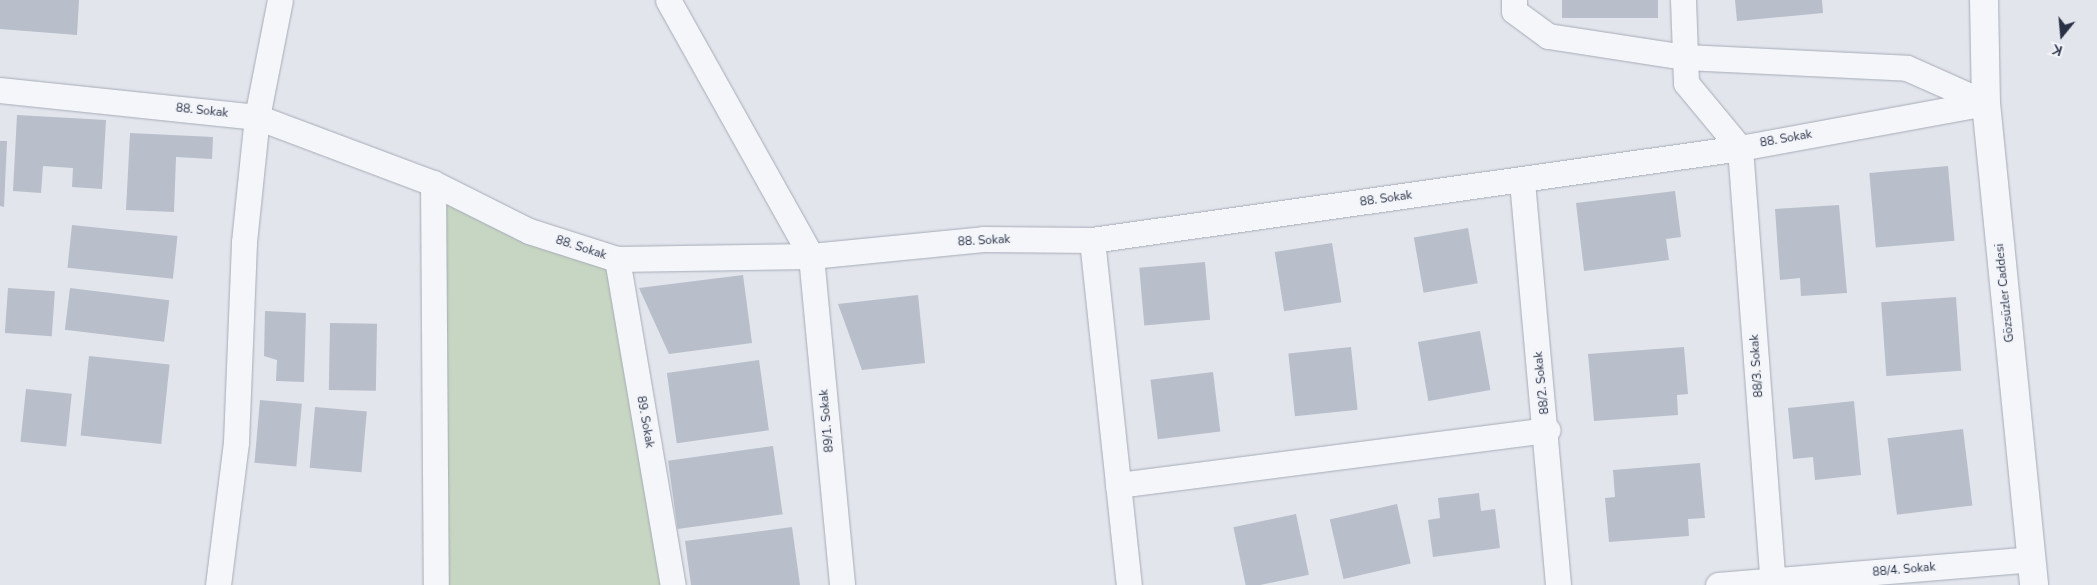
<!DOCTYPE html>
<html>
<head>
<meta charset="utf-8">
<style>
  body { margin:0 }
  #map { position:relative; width:2097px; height:585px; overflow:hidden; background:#e2e5ec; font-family:"Nunito Sans",sans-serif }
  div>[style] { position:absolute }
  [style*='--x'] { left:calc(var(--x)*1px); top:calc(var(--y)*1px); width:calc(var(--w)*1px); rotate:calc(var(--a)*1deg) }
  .green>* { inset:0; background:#c6d6c2 }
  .building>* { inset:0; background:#b8beca; transform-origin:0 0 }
  .roads { filter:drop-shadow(0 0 1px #a6abb7) drop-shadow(0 0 1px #a6abb7) }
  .minor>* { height:25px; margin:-12.5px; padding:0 12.5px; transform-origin:12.5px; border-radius:12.5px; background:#f5f6f9 }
  .tertiary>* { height:28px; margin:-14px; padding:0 14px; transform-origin:14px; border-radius:14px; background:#f5f6f9 }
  span { translate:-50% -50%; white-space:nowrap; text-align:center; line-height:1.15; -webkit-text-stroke:4px #f2f4f9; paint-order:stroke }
  .street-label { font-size:12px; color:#283146 }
  .north { position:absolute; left:2037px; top:10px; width:50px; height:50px; -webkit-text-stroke:4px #f2f4f9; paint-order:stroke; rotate:197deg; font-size:14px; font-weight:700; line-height:20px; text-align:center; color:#283146 }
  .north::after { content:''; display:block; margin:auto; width:18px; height:22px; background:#283146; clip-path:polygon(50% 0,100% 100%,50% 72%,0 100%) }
</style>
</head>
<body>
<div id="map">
  <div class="green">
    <div style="clip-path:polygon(442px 198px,609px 268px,664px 585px,444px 585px)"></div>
  </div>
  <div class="building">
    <div style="clip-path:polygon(0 0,79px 0,77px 35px,0 29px)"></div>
    <div style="left:1562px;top:0;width:96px;height:18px"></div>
    <div style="clip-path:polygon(1735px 0,1822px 0,1823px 13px,1737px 21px)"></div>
    <div style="clip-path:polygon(17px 115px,106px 120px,102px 189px,72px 187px,73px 168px,43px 166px,41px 193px,13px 191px)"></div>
    <div style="clip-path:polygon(130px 133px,213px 137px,212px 159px,176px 157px,174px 212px,126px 210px)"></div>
    <div style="clip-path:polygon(0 141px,7px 141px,4px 207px,0 206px)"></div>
    <div style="left:1948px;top:166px;width:75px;height:79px;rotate:85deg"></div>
    <div style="clip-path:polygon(1675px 191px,1681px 237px,1666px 239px,1669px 260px,1584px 271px,1576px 203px)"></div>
    <div style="clip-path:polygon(1839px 205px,1847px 293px,1801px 296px,1800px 278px,1780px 280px,1775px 209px)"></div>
    <div style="left:72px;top:225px;width:106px;height:43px;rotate:6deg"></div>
    <div style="left:1468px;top:228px;width:56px;height:55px;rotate:80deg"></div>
    <div style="left:1332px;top:243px;width:60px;height:58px;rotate:81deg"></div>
    <div style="left:1205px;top:262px;width:58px;height:66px;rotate:85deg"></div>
    <div style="clip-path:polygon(743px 275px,752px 343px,669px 354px,639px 288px)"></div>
    <div style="left:8px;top:288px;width:47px;height:45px;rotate:4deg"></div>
    <div style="left:70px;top:288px;width:100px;height:42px;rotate:7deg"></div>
    <div style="clip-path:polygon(918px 295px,925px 363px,862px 370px,838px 304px)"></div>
    <div style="left:1956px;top:297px;width:74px;height:75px;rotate:86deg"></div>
    <div style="clip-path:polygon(265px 311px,306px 313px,304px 382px,276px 381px,277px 360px,264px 356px)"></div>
    <div style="left:330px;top:323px;width:47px;height:67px;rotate:1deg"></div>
    <div style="left:1480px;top:331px;width:60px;height:63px;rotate:80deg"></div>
    <div style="left:1351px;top:347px;width:63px;height:63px;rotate:84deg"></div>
    <div style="clip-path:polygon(1684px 347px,1688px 394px,1677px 395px,1678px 415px,1594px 421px,1588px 354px)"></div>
    <div style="left:89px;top:356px;width:81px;height:80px;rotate:6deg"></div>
    <div style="left:759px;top:360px;width:71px;height:93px;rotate:82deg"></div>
    <div style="left:1213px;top:372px;width:60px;height:63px;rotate:83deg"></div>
    <div style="left:26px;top:389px;width:46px;height:53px;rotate:6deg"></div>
    <div style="left:260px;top:400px;width:42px;height:63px;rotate:5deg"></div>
    <div style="clip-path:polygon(1854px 401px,1861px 475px,1815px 480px,1813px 457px,1793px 459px,1788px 408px)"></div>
    <div style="left:315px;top:407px;width:52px;height:61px;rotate:5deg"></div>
    <div style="left:1963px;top:429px;width:77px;height:76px;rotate:83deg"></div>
    <div style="left:773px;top:446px;width:69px;height:106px;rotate:82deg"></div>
    <div style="clip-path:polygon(1700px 463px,1705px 518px,1688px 519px,1689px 536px,1609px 542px,1605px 498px,1615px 497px,1613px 470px)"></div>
    <div style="clip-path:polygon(1479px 493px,1481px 511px,1495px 509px,1500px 548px,1433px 557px,1428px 520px,1440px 518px,1438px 498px)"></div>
    <div style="left:1397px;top:504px;width:61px;height:69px;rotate:77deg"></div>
    <div style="left:1296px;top:514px;width:62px;height:64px;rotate:78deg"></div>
    <div style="clip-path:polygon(792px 527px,800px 585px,691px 585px,685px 541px)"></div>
  </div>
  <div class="roads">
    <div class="minor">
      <div style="--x:668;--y:0;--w:293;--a:60.8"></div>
      <div style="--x:811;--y:256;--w:330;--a:84.6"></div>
      <div style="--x:1514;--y:0;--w:11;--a:90"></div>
      <div style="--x:1514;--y:11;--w:42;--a:36.3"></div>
      <div style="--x:1548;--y:36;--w:139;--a:8.7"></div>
      <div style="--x:1685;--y:57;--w:222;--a:2.8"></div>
      <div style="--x:1907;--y:68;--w:86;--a:23.9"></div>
      <div style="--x:1683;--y:0;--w:83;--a:87.9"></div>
      <div style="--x:1686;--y:83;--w:85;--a:50.3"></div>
      <div style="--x:1740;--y:148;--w:438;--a:85.7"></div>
      <div style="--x:0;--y:90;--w:258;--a:6"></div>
      <div style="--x:257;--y:117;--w:188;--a:20.6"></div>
      <div style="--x:433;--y:183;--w:107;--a:26.6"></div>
      <div style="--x:529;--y:231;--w:92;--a:17.7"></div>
      <div style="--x:617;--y:259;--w:194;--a:-0.9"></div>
      <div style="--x:811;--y:256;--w:173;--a:-5.6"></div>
      <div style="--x:983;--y:239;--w:109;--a:0.5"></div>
      <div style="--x:1092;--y:240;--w:654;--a:-8.08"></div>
      <div style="--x:1740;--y:148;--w:250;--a:-10.4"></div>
      <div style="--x:1522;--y:181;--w:406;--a:84.9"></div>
      <div style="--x:433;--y:183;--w:402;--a:89.6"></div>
      <div style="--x:1092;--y:240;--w:347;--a:83.9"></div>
      <div style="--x:617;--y:259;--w:331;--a:80.3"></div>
      <div style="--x:1118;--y:485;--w:433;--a:-7.3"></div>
      <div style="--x:218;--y:585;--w:144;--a:-82.8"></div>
      <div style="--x:236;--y:442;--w:200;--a:-87.7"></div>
      <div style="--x:244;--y:242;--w:126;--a:-84.1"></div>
      <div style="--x:257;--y:117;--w:119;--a:-78.9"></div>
      <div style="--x:1718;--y:585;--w:314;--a:-4.7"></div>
    </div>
    <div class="tertiary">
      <div style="--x:1984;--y:0;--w:103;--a:88.9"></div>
      <div style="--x:1986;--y:103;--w:484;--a:84.3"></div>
    </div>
  </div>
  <div class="street-label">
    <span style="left:202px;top:111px;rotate:6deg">88. Sokak</span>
    <span style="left:1786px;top:139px;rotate:-10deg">88. Sokak</span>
    <span style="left:1386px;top:199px;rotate:-8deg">88. Sokak</span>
    <span style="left:984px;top:241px;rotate:-3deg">88. Sokak</span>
    <span style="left:581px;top:248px;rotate:18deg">88. Sokak</span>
    <span style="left:2005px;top:293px;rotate:-96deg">Gözsüzler Caddesi</span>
    <span style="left:1757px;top:366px;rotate:-94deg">88/3. Sokak</span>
    <span style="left:1542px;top:383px;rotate:-96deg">88/2. Sokak</span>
    <span style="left:827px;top:421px;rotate:-95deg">89/1. Sokak</span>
    <span style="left:645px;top:422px;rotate:80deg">89. Sokak</span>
    <span style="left:1904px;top:570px;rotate:-5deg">88/4. Sokak</span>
  </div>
  <div class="north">K</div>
</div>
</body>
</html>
